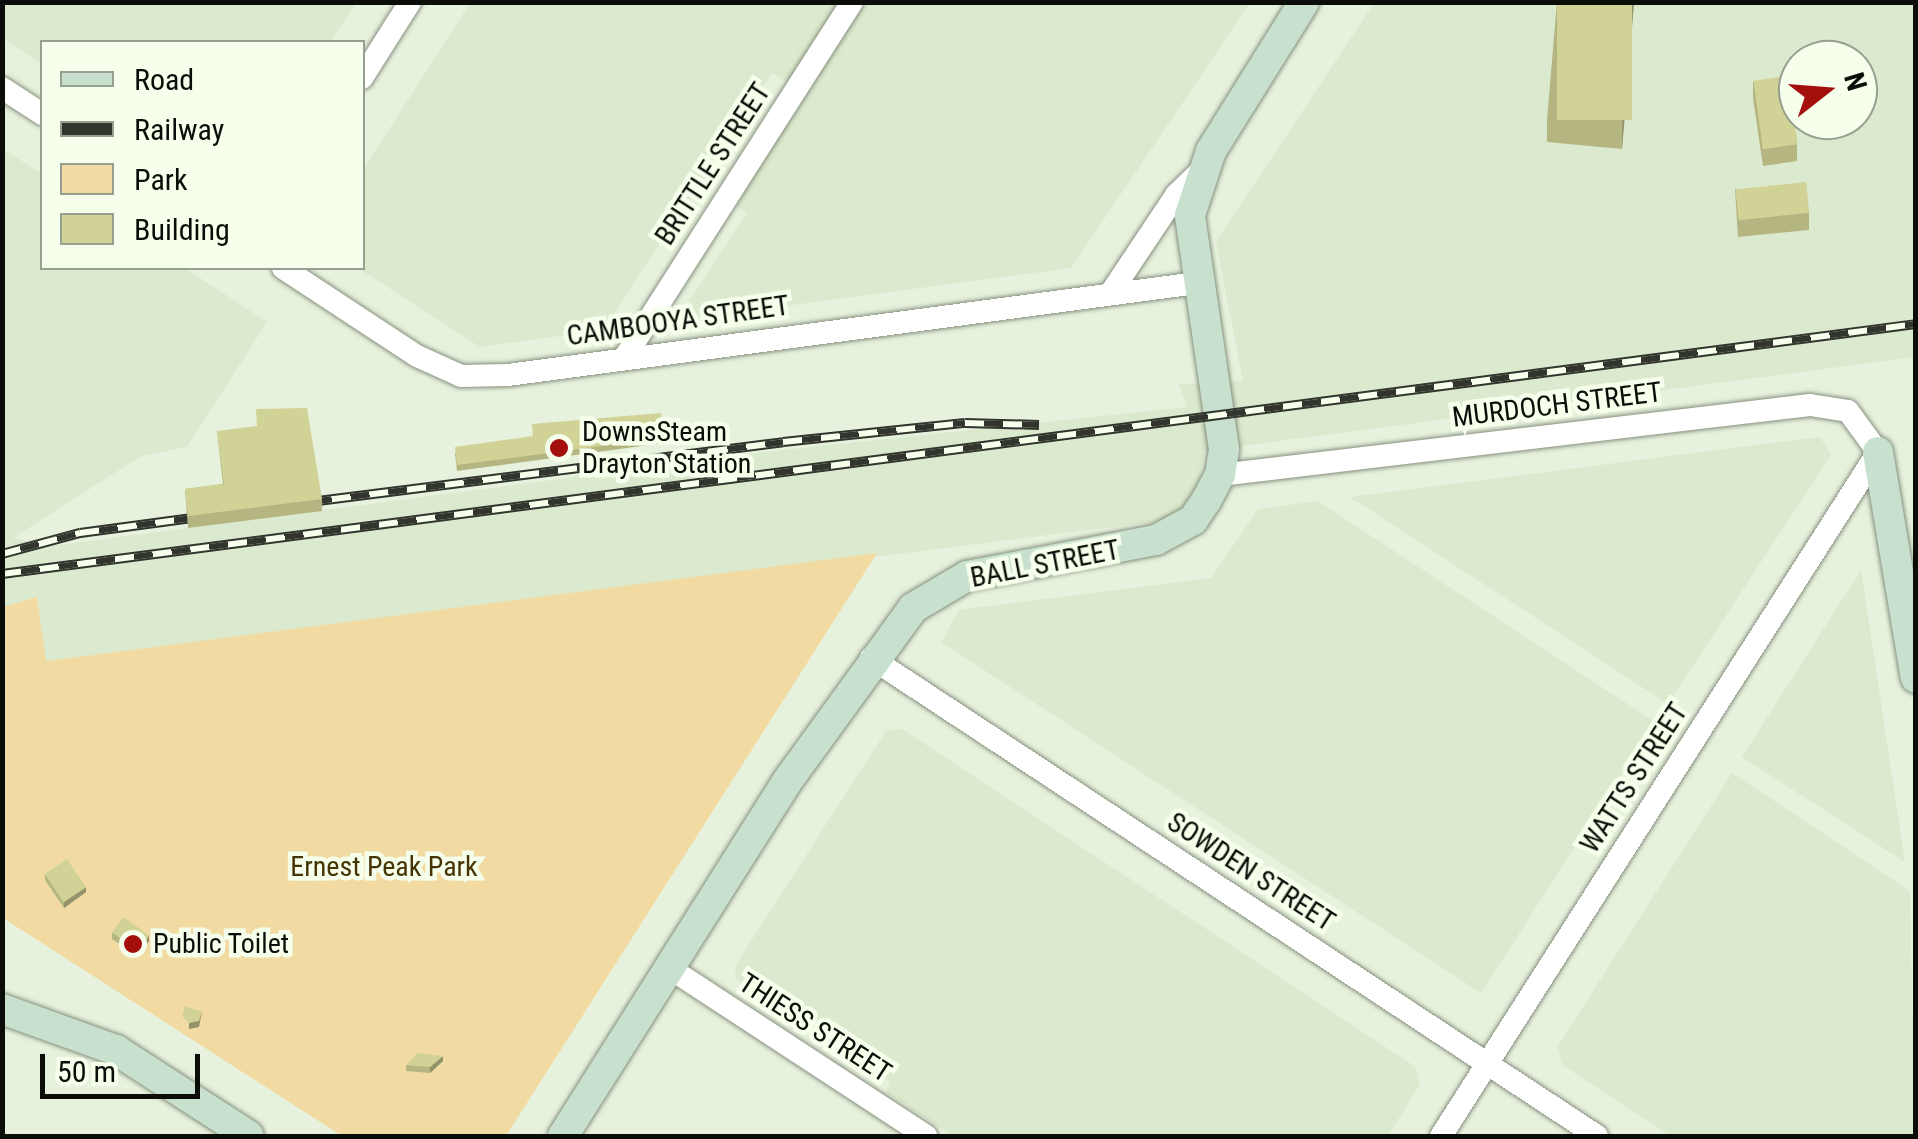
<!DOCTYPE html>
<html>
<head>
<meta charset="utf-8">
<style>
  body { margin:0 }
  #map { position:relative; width:1918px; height:1139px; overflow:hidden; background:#e7f2de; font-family:"Roboto Condensed",sans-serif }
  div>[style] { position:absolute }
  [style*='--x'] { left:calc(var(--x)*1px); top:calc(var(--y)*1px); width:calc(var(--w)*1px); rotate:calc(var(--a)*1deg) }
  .built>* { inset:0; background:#dbe9ce }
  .green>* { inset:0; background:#f2dba2 }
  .roads { filter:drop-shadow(0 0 2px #87907e) drop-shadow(0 0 2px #87907e) }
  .minor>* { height:22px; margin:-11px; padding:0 11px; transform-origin:11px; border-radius:11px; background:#fff }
  .secondary>* { height:30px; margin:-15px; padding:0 15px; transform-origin:15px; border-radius:15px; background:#c7e1ce }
  .rail>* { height:10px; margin-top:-5px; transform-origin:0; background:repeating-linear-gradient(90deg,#f5ffeb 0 19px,#31352d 0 38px); box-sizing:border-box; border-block:2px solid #31352d }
  .wall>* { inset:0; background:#b4b581 }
  .shaded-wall>* { inset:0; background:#929369 }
  .building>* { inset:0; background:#d1d296; transform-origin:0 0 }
  .dots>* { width:28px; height:28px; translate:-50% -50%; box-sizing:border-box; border:5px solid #f5ffeb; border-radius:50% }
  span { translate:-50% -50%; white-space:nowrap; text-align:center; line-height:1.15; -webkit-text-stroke:9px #f5ffeb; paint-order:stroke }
  .street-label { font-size:28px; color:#0b0e08 }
  .poi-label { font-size:28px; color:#0b0e08 }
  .left { translate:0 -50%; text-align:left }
  .park-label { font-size:28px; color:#453505 }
  .frame { position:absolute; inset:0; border:5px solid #0b0e08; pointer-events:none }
  .legend { position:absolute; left:40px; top:40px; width:325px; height:230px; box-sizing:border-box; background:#f5ffeb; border:2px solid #979f90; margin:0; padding:12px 18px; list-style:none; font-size:30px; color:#0b0e08 }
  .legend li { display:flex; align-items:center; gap:20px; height:50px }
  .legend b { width:50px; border:2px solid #979f90 }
  .north { position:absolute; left:1778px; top:40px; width:100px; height:100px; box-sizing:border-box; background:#f5ffeb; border:2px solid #979f90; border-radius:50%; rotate:73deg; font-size:28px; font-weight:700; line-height:40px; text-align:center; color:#0b0e08 }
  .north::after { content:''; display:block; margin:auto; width:35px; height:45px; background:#a40e0d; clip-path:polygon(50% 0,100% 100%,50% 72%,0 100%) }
  .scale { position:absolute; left:40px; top:1054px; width:160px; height:45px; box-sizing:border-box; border:5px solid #0b0e08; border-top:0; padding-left:12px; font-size:30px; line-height:35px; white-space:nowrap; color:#0b0e08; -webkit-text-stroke:8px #f5ffeb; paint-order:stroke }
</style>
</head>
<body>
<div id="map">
  <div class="built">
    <div style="clip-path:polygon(2px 3px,3px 2px,356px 3px,330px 42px,42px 42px,42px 64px,3px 38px)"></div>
    <div style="clip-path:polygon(470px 3px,843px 3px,791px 84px,772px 73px,603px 330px,480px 347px,358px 268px,363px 170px)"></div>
    <div style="clip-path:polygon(865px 3px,1250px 3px,1071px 268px,694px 318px,689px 301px,747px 213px,735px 205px)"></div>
    <div style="clip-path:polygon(evenodd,1374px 3px,1915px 3px,1915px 357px,1204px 451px,1199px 484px,1176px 519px,45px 661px,37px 598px,3px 607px,2px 148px,42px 174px,42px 268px,185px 268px,267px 322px,187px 447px,141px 456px,13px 538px,51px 546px,756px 453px,1187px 407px,1179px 384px,1243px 381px,1216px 242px,1374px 3px,1798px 60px,1858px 60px,1858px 120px,1798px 120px,1798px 60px)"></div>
    <div style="clip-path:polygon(1820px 437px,1831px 455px,1668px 704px,1350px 497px)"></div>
    <div style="clip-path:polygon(1318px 501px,1655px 722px,1481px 993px,941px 642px,959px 610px,1211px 578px,1258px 509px)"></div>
    <div style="clip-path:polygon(1861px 570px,1905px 862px,1742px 757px)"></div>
    <div style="clip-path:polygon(902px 729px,1416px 1067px,1420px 1084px,1388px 1136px,953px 1136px,885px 1092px,890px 1082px,736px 979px,735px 966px,886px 731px)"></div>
    <div style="clip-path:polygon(1732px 773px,1910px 891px,1915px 1136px,1671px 1136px,1562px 1065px,1558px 1046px)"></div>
  </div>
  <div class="green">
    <div style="clip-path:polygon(877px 553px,506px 1136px,342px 1136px,3px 918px,2px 607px,37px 597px,46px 661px)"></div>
  </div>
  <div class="roads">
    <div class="minor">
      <div style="--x:362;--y:78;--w:90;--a:-57.7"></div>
      <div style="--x:2;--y:88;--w:48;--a:33"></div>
      <div style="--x:283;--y:268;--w:160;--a:33.3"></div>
      <div style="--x:417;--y:356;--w:48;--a:24.4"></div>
      <div style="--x:461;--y:376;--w:47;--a:-1.2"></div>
      <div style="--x:508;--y:375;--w:695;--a:-7.61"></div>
      <div style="--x:1110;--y:294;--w:119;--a:-56.3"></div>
      <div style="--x:1176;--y:195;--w:32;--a:-44"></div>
      <div style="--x:625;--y:357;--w:421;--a:-57.4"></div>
      <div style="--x:1220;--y:475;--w:594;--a:-6.77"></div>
      <div style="--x:1810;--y:405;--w:38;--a:9"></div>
      <div style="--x:1848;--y:411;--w:51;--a:53.8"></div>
      <div style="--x:1878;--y:452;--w:812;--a:122.57"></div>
      <div style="--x:871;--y:658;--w:869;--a:33.36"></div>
      <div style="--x:671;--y:969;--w:305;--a:33.2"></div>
    </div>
    <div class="secondary">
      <div style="--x:1878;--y:452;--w:229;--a:80.5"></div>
      <div style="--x:2;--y:1009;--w:121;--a:19.8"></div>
      <div style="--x:116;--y:1050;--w:158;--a:32.9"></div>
      <div style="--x:563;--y:1136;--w:418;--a:-57.7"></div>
      <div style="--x:786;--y:783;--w:216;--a:-54"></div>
      <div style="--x:913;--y:608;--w:63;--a:-30.7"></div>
      <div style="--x:967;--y:576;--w:192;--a:-10.8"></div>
      <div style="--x:1156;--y:540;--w:42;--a:-28.4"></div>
      <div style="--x:1193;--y:520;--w:23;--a:-56"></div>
      <div style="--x:1206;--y:501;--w:30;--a:-62"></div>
      <div style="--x:1220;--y:475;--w:26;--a:-81"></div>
      <div style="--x:1224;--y:449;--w:236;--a:-98.3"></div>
      <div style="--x:1190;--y:215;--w:67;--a:-71.8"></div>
      <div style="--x:1211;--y:151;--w:176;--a:-58"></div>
    </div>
  </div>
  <div class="rail">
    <div style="--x:294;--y:504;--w:493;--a:-7.2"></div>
    <div style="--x:783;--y:442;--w:183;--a:-6"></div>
    <div style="--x:965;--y:423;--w:74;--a:1.5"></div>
    <div style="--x:2;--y:554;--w:81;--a:-15.1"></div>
    <div style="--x:80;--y:533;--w:136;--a:-7.6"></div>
    <div style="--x:2;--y:574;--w:1930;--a:-7.44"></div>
  </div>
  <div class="wall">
    <div style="clip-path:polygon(1557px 2px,1634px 2px,1622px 149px,1547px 142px,1547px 120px)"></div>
    <div style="clip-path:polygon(1753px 81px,1797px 144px,1797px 161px,1763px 166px,1753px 98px)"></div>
    <div style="clip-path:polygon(1735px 189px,1809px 213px,1809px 230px,1738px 237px)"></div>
    <div style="clip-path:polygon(217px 431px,322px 499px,322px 511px,188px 528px,185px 489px,223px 484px)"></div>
    <div style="clip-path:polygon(664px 438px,664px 443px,457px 471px,455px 453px)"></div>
    <div style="clip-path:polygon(45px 874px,86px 892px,64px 908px,45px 880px)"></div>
    <div style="clip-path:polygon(112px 933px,149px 941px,138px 956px,112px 939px)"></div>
    <div style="clip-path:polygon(443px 1061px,430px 1073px,406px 1071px,406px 1065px)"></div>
  </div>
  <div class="shaded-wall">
    <div style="clip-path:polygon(1632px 2px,1634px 2px,1622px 149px,1622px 127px)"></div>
    <div style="clip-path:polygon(86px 887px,86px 892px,64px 908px,64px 902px)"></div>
    <div style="clip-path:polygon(149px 935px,149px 941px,138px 956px,138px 950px)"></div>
    <div style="clip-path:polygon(202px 1012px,199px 1027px,189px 1029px,189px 1023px)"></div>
    <div style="clip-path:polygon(443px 1056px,443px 1061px,430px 1073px,430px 1067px)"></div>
  </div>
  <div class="building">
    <div style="left:1557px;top:2px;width:75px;height:118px"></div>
    <div style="left:1788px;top:76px;width:69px;height:35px;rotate:82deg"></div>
    <div style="left:1806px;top:182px;width:31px;height:71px;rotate:84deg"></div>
    <div style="clip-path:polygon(307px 408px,322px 499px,188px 516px,185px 489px,224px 484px,217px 431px,257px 426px,256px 409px)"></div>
    <div style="clip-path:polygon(661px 413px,664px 438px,457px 465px,455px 447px,533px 436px,532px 424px)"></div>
    <div style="left:67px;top:859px;width:34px;height:27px;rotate:56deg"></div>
    <div style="left:123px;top:917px;width:32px;height:19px;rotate:35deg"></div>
    <div style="clip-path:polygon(185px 1006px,202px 1012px,199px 1021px,189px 1023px,182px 1016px)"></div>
    <div style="clip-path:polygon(418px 1053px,443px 1056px,430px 1067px,406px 1065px)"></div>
  </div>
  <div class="dots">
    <div style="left:559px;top:448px;background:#a40e0d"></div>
    <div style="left:133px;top:944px;background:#a40e0d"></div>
  </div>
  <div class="street-label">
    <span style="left:713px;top:164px;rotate:-57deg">BRITTLE STREET</span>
    <span style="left:678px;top:321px;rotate:-8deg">CAMBOOYA STREET</span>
    <span style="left:1557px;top:405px;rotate:-7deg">MURDOCH STREET</span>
    <span style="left:1045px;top:564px;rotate:-11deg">BALL STREET</span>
    <span style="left:1634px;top:778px;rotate:-57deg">WATTS STREET</span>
    <span style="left:1251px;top:872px;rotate:33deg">SOWDEN STREET</span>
    <span style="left:815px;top:1028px;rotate:33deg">THIESS STREET</span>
  </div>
  <div class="poi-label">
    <span class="left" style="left:582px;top:448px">DownsSteam<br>Drayton Station</span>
    <span class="left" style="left:153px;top:944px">Public Toilet</span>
  </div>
  <div class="park-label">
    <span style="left:384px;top:867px">Ernest Peak Park</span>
  </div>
  <div class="frame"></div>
  <ul class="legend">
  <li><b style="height:12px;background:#c7e1ce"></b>Road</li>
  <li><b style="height:12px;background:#31352d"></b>Railway</li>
  <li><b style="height:28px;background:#f2dba2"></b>Park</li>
  <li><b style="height:28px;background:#d1d296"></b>Building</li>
  </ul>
  <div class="north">N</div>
  <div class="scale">50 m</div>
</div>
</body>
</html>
